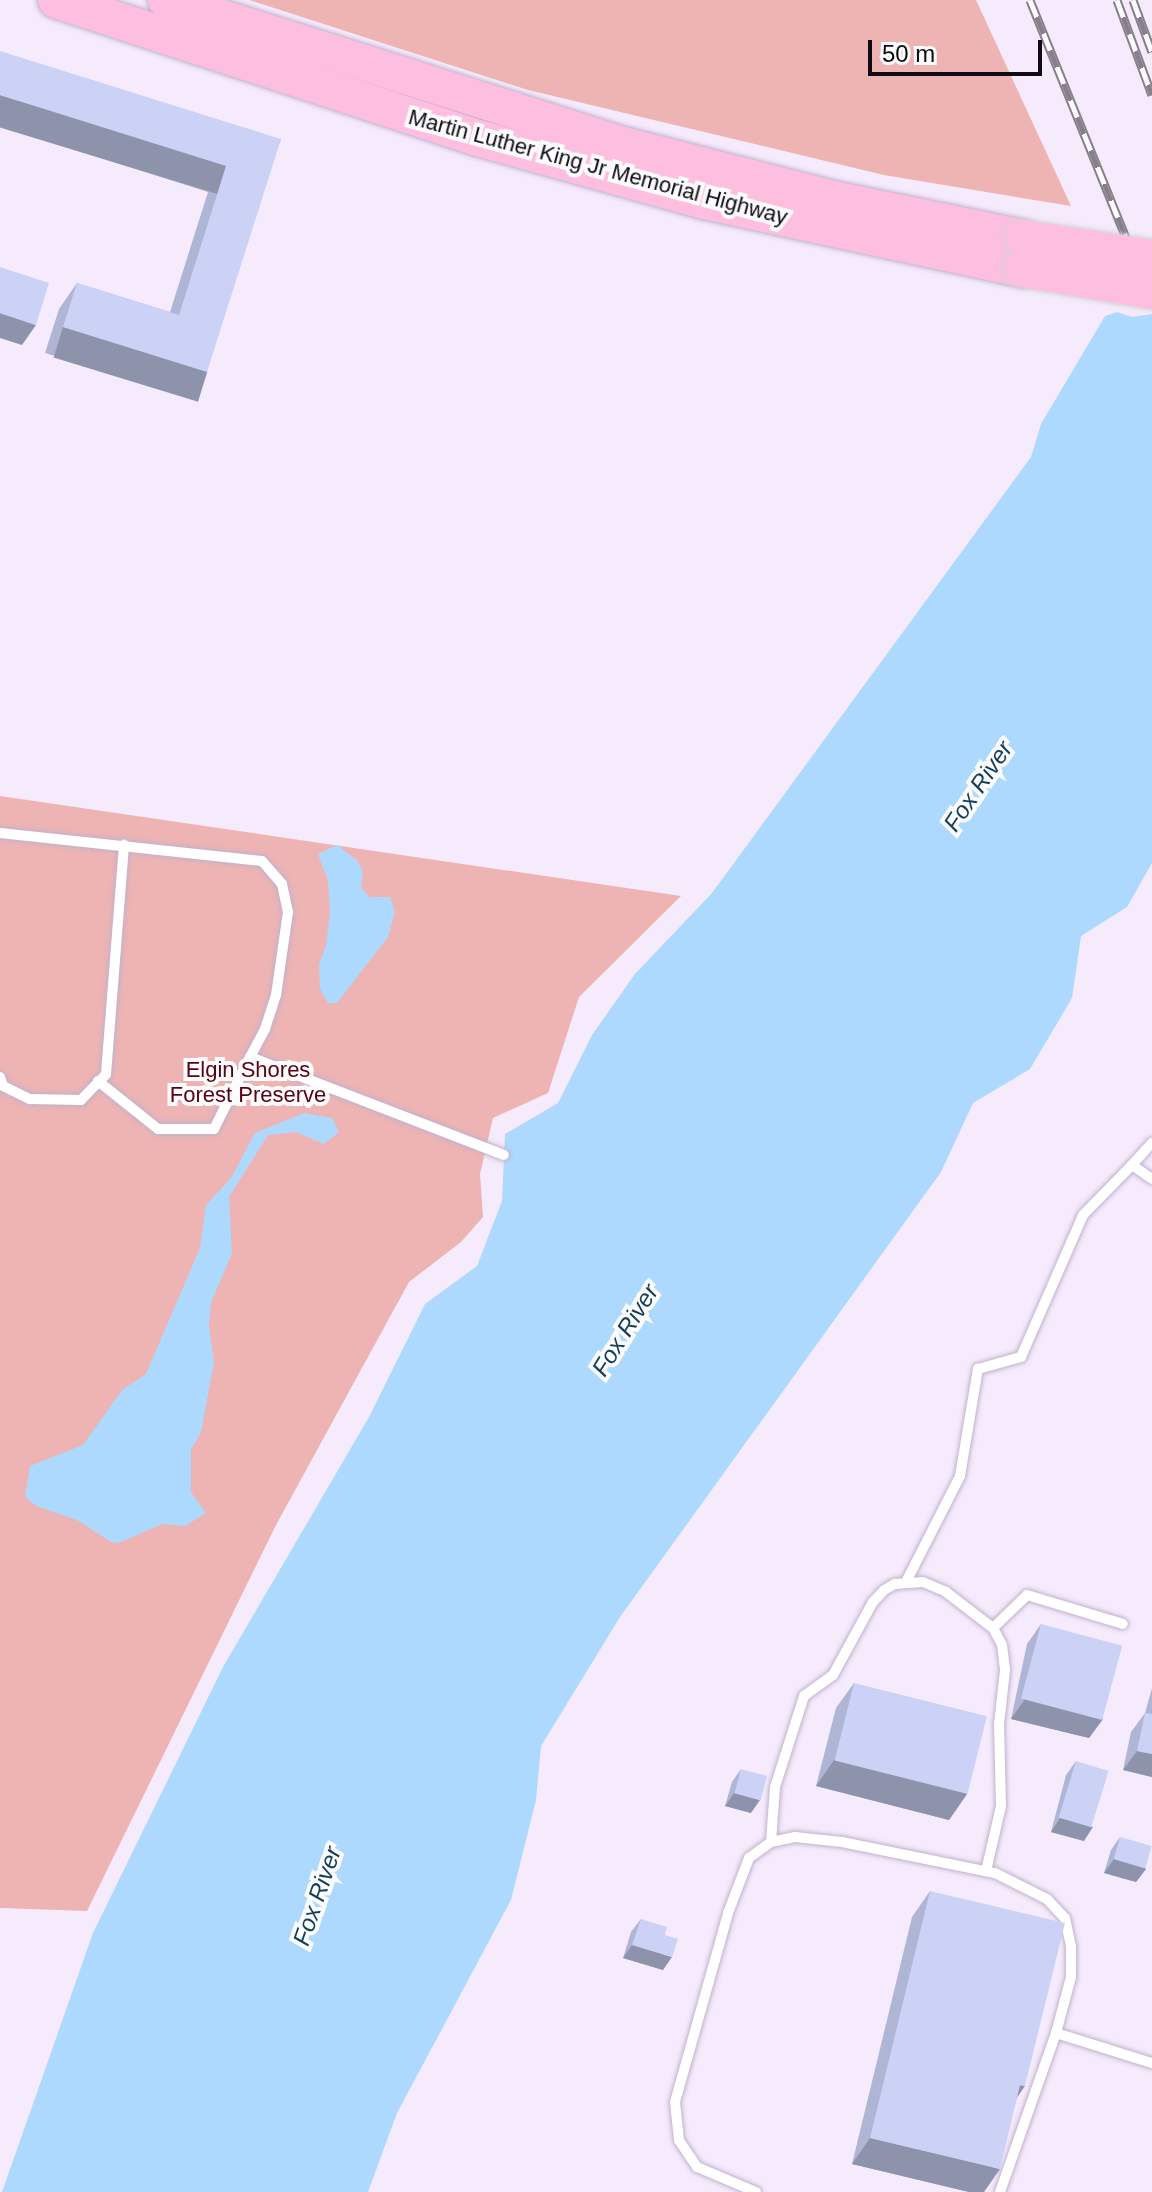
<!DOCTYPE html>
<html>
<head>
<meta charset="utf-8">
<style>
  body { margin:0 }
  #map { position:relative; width:1152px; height:2192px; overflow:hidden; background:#f5ebfc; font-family:Arial,sans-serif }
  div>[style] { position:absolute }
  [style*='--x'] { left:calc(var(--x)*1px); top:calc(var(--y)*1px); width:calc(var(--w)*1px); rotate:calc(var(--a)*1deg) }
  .green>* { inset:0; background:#edb4b3 }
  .water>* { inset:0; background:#acd9fd }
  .roads { filter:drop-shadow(0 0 2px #c1b1cd) drop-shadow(0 0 2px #c1b1cd) }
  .service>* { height:10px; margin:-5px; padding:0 5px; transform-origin:5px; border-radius:5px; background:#fff }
  .motorway>* { height:36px; margin:-18px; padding:0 18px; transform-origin:18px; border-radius:18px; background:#fdbee0 }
  .rail>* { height:9px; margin-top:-4.5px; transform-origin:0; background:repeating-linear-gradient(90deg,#fcfcfc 0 18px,#877f8c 0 36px); box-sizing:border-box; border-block:2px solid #877f8c }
  .bridges { filter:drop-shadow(0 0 2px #d4d3d5) drop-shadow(0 0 2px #d4d3d5) }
  .motorway-bridge>* { height:36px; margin:-18px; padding:0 18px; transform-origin:18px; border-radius:18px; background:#fdbee0 }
  .wall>* { inset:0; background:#afb5d4 }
  .shaded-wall>* { inset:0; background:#8e93ac; transform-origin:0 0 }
  .building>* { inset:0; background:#cbd2f6; transform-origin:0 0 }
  span { translate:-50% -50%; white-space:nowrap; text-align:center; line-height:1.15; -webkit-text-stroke:8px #fcfcfc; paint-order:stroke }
  .street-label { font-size:22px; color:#100b14 }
  .park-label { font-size:22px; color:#590213 }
  .water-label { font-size:24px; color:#123e5b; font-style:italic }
  .scale { position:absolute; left:868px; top:40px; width:174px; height:36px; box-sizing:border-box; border:4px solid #100b14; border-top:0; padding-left:10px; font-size:24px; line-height:28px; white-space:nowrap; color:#100b14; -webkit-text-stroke:6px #fcfcfc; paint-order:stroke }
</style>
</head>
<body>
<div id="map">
  <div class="green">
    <div style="clip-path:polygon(249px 0,976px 0,1071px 206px,884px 175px,528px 90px)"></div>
    <div style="clip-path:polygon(0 796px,681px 896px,579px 997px,548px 1093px,493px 1118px,480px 1174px,483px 1217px,461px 1242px,409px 1282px,276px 1525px,87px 1911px,0 1908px)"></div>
  </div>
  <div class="water">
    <div style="clip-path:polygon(1117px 312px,1132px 317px,1152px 314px,1152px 863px,1127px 907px,1081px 936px,1072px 998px,1030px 1069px,973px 1103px,941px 1172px,620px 1617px,541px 1746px,536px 1800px,511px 1900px,397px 2113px,368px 2192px,2px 2192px,93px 1933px,223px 1667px,369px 1417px,425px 1304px,477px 1266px,502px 1201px,505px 1134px,558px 1103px,592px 1035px,635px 974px,712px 893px,1031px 457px,1041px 424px,1105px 316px)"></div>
    <div style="clip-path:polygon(337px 845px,357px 860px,363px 872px,361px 887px,369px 897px,390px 897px,395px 912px,388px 937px,337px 1003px,328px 1003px,320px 989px,319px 964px,326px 946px,330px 912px,328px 881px,318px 854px)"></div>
    <div style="clip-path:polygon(304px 1113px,332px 1118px,339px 1132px,324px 1144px,296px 1132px,268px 1135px,229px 1197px,232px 1253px,211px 1303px,209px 1326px,214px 1362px,201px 1432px,191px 1450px,191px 1492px,206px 1513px,185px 1526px,162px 1524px,119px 1543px,111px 1542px,77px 1520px,36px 1506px,25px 1497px,30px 1466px,83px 1445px,122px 1390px,146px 1374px,200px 1248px,206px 1205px,231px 1178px,255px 1133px)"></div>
  </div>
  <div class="roads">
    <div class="service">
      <div style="--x:0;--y:833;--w:263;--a:6.1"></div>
      <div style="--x:262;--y:861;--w:30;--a:49"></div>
      <div style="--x:282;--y:884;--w:29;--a:78"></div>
      <div style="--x:288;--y:912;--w:84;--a:98.2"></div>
      <div style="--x:276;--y:995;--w:36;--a:108"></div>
      <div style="--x:265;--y:1029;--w:32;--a:118"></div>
      <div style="--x:250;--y:1057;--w:272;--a:21.1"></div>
      <div style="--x:0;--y:1077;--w:9;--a:72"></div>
      <div style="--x:3;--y:1086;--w:30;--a:26"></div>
      <div style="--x:30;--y:1099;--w:51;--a:1.1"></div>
      <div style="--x:81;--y:1100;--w:36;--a:-46"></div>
      <div style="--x:106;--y:1074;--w:230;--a:-85.5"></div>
      <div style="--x:98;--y:1081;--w:77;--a:38.7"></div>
      <div style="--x:158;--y:1129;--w:56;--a:0"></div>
      <div style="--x:214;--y:1129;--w:80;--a:-63.4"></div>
      <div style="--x:1132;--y:1165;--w:30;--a:-48"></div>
      <div style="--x:906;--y:1582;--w:119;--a:-63"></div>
      <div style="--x:960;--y:1476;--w:109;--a:-80.5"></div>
      <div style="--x:978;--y:1369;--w:45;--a:-15.6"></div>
      <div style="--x:1021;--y:1357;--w:155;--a:-66.4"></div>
      <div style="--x:1083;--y:1215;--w:70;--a:-45.6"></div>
      <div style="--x:1132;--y:1165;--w:24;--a:35"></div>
      <div style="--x:993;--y:1628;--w:47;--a:-44.1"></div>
      <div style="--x:1027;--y:1595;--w:100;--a:16.8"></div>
      <div style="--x:771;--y:1842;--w:55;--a:-85.8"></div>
      <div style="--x:775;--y:1787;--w:96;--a:-72.3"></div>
      <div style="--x:804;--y:1696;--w:36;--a:-36"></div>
      <div style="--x:833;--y:1675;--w:83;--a:-61.3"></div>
      <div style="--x:873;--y:1602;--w:16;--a:-47"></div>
      <div style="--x:884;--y:1590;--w:13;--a:-29"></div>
      <div style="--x:895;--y:1584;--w:28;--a:-4"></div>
      <div style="--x:923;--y:1582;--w:25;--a:23"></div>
      <div style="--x:946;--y:1592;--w:59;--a:37.5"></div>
      <div style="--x:993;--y:1628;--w:19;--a:62"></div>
      <div style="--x:1002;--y:1645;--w:25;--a:83"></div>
      <div style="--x:1005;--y:1670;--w:54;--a:96.3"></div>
      <div style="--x:999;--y:1724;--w:82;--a:88.6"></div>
      <div style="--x:1001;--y:1806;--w:67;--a:103"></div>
      <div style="--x:756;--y:2192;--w:64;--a:-157"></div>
      <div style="--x:697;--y:2167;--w:32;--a:-124"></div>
      <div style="--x:679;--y:2140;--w:38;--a:-96"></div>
      <div style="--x:675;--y:2102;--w:196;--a:-74.3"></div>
      <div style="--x:728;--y:1913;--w:59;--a:-69.1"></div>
      <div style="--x:749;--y:1858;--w:27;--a:-36"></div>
      <div style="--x:771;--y:1842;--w:25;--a:-12"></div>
      <div style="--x:795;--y:1837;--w:47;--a:6.1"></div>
      <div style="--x:842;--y:1842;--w:156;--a:11.5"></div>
      <div style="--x:995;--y:1873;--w:58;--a:26.6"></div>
      <div style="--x:1047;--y:1899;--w:26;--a:47"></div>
      <div style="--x:1065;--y:1918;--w:29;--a:78"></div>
      <div style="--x:1071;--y:1946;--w:31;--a:90"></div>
      <div style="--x:1071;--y:1977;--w:58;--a:105"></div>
      <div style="--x:1000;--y:2192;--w:169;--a:-70.6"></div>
      <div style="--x:1056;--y:2033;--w:101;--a:17.4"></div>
    </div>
    <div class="motorway">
      <div style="--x:56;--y:0;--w:444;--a:18.1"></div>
      <div style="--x:478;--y:138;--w:235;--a:15.6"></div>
      <div style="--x:704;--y:201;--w:325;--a:12.1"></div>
      <div style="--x:166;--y:0;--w:475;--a:17.6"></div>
      <div style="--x:619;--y:144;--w:221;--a:14.4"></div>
      <div style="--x:833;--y:199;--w:194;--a:11.6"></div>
    </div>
  </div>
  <div class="rail">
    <div style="--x:1030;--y:0;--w:326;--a:68"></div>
    <div style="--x:1117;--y:0;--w:101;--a:69.8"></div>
    <div style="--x:1133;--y:0;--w:55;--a:69.9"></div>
  </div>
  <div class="bridges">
    <div class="motorway-bridge">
      <div style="--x:1023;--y:238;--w:131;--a:8.8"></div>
      <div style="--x:1022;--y:269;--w:132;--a:9.6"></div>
    </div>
  </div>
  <div class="wall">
    <div style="clip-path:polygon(0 126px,281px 139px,189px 398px,45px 353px,59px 309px,77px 283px,170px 312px,208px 192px)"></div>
    <div style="clip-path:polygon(1041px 1624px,1103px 1719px,1089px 1738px,1011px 1719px,1027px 1644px)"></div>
    <div style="clip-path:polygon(854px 1683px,967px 1794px,949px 1820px,816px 1786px,836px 1708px)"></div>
    <div style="clip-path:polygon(1152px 1688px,1152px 1777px,1123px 1770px,1131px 1732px,1145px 1713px)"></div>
    <div style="clip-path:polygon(1076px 1761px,1084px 1841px,1051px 1832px,1066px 1775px)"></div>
    <div style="clip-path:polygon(741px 1769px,751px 1813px,725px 1806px,732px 1782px)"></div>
    <div style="clip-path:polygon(1120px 1837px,1146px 1869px,1136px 1882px,1104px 1873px,1111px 1850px)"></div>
    <div style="clip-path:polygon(930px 1891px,1017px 2098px,984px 2192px,969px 2192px,852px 2164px,912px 1917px)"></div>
    <div style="clip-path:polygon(641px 1919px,665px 1935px,663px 1970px,623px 1958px,631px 1932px)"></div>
  </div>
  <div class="shaded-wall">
    <div style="left:0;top:95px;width:237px;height:31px;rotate:17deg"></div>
    <div style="clip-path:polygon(0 313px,36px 325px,22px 345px,0 338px)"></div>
    <div style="left:63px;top:327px;width:151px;height:32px;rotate:17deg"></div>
    <div style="clip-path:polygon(1025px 1699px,1103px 1719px,1089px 1738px,1011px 1719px)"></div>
    <div style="clip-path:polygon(1137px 1751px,1152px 1754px,1152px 1777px,1123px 1770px)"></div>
    <div style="clip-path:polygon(834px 1760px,967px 1794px,949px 1820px,816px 1786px)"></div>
    <div style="clip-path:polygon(734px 1793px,760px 1800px,751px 1813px,725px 1806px)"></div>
    <div style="clip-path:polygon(1060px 1818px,1093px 1827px,1084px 1841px,1051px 1832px)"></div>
    <div style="clip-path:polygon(1114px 1859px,1146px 1869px,1136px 1882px,1104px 1873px)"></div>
    <div style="clip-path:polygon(632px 1945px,672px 1957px,663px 1970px,623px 1958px)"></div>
    <div style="clip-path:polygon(1020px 2085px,1025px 2086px,1007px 2112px)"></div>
    <div style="clip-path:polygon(870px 2138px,1000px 2169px,984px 2192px,969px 2192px,852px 2164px)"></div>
  </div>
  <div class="building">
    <div style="clip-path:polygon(0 51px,281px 139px,207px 372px,63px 327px,77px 283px,179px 315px,226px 166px,0 95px,0 97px)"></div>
    <div style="clip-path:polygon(0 267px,49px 283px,36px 325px,0 313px)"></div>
    <div style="left:1041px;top:1624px;width:84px;height:77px;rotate:15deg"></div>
    <div style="left:854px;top:1683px;width:137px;height:80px;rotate:14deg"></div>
    <div style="clip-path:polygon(1145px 1713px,1152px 1714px,1152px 1754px,1137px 1751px)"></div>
    <div style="left:1076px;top:1761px;width:34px;height:59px;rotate:17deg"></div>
    <div style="left:741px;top:1769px;width:27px;height:25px;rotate:15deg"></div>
    <div style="left:1120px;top:1837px;width:33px;height:23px;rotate:16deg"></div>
    <div style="clip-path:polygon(930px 1891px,1065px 1923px,1025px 2086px,1020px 2085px,1000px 2169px,870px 2138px)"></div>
    <div style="clip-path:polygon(641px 1919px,667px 1927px,665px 1935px,678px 1939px,672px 1957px,632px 1945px)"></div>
  </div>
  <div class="street-label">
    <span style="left:598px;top:167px;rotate:15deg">Martin Luther King Jr Memorial Highway</span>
  </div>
  <div class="park-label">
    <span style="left:248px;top:1082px">Elgin Shores<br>Forest Preserve</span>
  </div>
  <div class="water-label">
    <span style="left:978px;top:786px;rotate:-56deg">Fox River</span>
    <span style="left:625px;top:1330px;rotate:-58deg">Fox River</span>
    <span style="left:317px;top:1896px;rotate:-71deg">Fox River</span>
  </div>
  <div class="scale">50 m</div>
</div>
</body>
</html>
